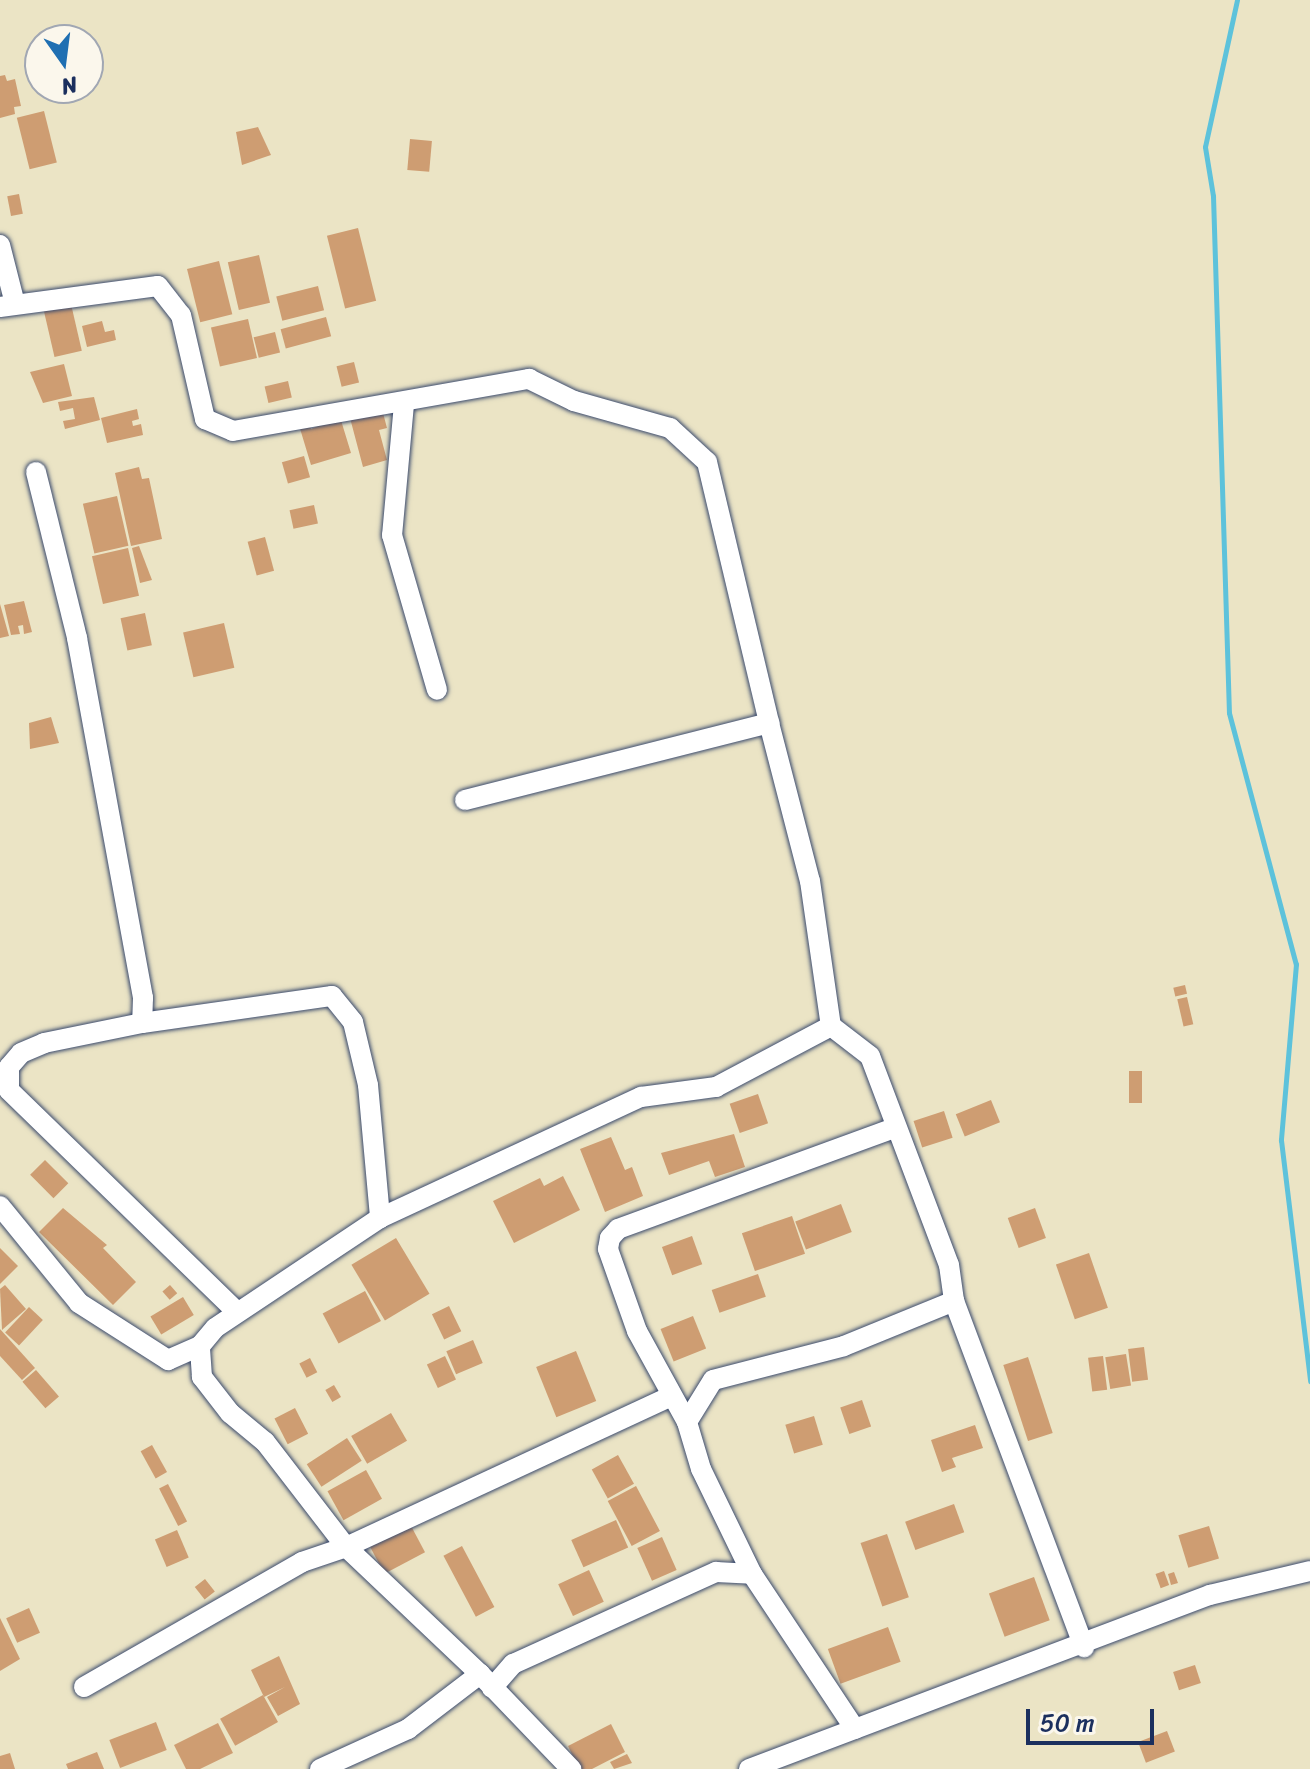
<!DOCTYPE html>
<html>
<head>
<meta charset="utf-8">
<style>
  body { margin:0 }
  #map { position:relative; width:1310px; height:1769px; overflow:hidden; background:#ebe4c5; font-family:Sriracha,sans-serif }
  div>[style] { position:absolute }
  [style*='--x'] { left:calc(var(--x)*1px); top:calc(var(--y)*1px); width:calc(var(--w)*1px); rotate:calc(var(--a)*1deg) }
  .stream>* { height:5px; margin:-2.5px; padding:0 2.5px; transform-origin:2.5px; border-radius:2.5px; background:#5dc2db }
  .building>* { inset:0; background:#ce9d72; transform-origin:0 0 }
  .roads { filter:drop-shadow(0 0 2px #3a4a6d) drop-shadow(0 0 2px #3a4a6d) }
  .minor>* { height:20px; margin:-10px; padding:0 10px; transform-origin:10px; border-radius:10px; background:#fff }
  span { translate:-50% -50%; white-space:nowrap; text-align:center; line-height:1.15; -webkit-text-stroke:6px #fbf7ec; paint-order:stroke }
  .north { position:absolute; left:24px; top:24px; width:80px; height:80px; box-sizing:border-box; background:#fbf7ec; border:2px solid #a1a7b3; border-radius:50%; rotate:166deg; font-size:22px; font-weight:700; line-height:32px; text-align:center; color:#1b2f5e }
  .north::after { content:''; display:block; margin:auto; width:28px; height:36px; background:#1f6fb2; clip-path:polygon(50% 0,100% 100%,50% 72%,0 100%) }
  .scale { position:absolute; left:1026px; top:1709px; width:128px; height:36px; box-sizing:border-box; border:4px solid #1b2f5e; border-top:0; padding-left:10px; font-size:24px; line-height:28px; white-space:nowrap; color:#1b2f5e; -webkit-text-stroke:6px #fbf7ec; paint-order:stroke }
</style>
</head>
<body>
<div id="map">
  <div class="stream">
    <div style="--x:1237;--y:0;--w:150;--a:102.3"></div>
    <div style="--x:1205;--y:147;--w:50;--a:80.7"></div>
    <div style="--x:1213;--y:196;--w:517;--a:88.23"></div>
    <div style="--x:1229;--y:713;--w:260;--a:75.1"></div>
    <div style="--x:1296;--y:964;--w:177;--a:94.9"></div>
    <div style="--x:1281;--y:1140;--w:243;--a:83.1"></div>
  </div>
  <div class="building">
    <div style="clip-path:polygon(5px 75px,7px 81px,15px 79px,21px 106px,14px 107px,15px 114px,0 118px,0 76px)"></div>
    <div style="left:44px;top:111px;width:53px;height:28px;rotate:76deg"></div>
    <div style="clip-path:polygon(258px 127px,271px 155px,242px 165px,236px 132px)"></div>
    <div style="left:410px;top:139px;width:22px;height:31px;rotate:5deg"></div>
    <div style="left:19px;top:194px;width:20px;height:12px;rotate:79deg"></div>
    <div style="left:358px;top:228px;width:75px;height:32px;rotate:76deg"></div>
    <div style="left:259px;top:255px;width:49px;height:32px;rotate:77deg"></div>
    <div style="left:219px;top:261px;width:55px;height:33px;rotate:76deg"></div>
    <div style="left:318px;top:286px;width:25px;height:43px;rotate:76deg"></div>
    <div style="left:71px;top:304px;width:48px;height:28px;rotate:77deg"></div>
    <div style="left:326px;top:317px;width:20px;height:47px;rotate:75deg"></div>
    <div style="left:248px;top:319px;width:40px;height:38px;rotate:77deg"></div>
    <div style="clip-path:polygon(102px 321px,105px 332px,114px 330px,116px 340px,87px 347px,82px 326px)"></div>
    <div style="left:275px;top:332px;width:21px;height:22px;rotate:76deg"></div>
    <div style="left:354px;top:362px;width:21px;height:18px;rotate:76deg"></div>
    <div style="clip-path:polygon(64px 364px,72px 396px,43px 403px,30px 372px)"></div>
    <div style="left:288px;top:381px;width:17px;height:24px;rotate:77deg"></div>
    <div style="clip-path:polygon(94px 397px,100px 420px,65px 429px,63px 421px,75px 419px,73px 408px,60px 411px,58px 402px)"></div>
    <div style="clip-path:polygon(137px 409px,139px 419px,132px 421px,133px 426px,141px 424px,143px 435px,107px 443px,101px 418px)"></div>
    <div style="clip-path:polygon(382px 409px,387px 428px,379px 430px,387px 460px,363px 467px,350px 418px)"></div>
    <div style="clip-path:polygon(340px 417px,351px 453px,311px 465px,298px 422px,308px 419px,311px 429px)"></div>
    <div style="left:304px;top:456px;width:22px;height:23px;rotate:74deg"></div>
    <div style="clip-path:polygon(139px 467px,142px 479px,149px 478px,162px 539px,131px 546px,115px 473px)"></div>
    <div style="left:117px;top:496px;width:51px;height:35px;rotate:77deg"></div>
    <div style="left:314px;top:505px;width:19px;height:25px;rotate:78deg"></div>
    <div style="left:265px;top:537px;width:35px;height:18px;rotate:75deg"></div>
    <div style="clip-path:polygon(139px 546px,152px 580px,140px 583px,132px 548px)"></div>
    <div style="left:128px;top:548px;width:49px;height:37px;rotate:77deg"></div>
    <div style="clip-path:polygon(24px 601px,32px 632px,24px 634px,23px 625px,18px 626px,20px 634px,11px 635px,4px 605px)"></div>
    <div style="clip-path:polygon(0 604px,9px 636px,0 638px)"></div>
    <div style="left:145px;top:613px;width:33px;height:25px;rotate:78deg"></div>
    <div style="left:224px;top:623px;width:46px;height:42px;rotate:77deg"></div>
    <div style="clip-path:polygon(51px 717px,59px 743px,30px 749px,29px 723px)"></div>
    <div style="left:1185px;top:985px;width:9px;height:12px;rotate:77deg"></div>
    <div style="left:1187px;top:997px;width:28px;height:10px;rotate:77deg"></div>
    <div style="left:1129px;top:1071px;width:13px;height:32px"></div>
    <div style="left:758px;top:1094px;width:31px;height:30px;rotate:71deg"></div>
    <div style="left:991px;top:1100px;width:24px;height:38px;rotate:68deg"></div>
    <div style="left:944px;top:1111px;width:28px;height:32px;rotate:72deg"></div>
    <div style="clip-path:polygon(734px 1134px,745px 1167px,715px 1177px,709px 1161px,669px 1175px,661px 1153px)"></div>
    <div style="clip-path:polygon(611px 1137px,625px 1170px,632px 1167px,643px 1196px,605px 1212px,580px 1149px)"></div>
    <div style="left:45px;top:1160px;width:33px;height:21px;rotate:45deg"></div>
    <div style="clip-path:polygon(563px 1176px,580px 1210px,514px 1243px,493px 1201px,540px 1178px,544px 1186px)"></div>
    <div style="left:841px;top:1204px;width:30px;height:49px;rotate:69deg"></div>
    <div style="clip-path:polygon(63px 1208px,107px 1245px,103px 1248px,136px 1282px,113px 1305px,39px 1232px)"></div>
    <div style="left:1035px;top:1208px;width:32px;height:29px;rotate:70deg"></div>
    <div style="left:792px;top:1216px;width:40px;height:53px;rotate:71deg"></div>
    <div style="left:692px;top:1236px;width:30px;height:32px;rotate:70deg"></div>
    <div style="left:396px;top:1238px;width:65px;height:52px;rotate:59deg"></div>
    <div style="clip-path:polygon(0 1248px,18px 1266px,0 1284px)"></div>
    <div style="left:1089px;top:1253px;width:58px;height:35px;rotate:71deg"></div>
    <div style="left:758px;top:1274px;width:24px;height:49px;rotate:71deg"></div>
    <div style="clip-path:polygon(5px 1285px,26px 1309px,2px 1330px,0 1289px)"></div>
    <div style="left:170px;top:1285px;width:11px;height:10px;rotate:49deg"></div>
    <div style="left:365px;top:1291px;width:34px;height:48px;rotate:62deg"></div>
    <div style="left:183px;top:1297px;width:21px;height:38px;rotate:59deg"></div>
    <div style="left:449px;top:1306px;width:28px;height:19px;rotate:64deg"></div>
    <div style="left:29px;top:1307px;width:19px;height:35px;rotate:43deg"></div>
    <div style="left:693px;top:1316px;width:35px;height:35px;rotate:68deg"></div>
    <div style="clip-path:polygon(0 1329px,35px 1368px,22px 1380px,0 1356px)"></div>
    <div style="left:473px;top:1340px;width:25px;height:29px;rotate:67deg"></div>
    <div style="left:1144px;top:1347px;width:33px;height:16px;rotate:83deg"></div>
    <div style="left:576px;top:1351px;width:54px;height:43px;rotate:68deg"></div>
    <div style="left:1126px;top:1354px;width:32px;height:21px;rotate:81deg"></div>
    <div style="left:445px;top:1356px;width:26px;height:20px;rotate:65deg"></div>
    <div style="left:1103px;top:1356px;width:34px;height:15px;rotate:83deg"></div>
    <div style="left:1028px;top:1357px;width:80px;height:26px;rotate:72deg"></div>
    <div style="left:310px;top:1358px;width:16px;height:12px;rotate:63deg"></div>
    <div style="left:36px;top:1370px;width:35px;height:18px;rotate:49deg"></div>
    <div style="left:334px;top:1385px;width:14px;height:10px;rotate:60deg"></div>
    <div style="left:862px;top:1400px;width:28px;height:23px;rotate:71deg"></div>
    <div style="left:295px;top:1408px;width:29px;height:23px;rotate:63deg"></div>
    <div style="left:391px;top:1413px;width:32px;height:46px;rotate:60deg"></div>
    <div style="left:814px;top:1416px;width:30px;height:30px;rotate:73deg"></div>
    <div style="clip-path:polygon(975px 1425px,983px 1448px,952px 1458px,956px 1467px,942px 1472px,931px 1440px)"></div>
    <div style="left:347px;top:1438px;width:27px;height:48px;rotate:57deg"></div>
    <div style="left:152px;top:1445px;width:31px;height:13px;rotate:61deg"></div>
    <div style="left:618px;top:1455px;width:33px;height:30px;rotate:61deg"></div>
    <div style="left:366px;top:1470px;width:33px;height:44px;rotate:61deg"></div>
    <div style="left:168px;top:1484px;width:42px;height:10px;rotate:63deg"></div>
    <div style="left:636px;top:1486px;width:51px;height:32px;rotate:62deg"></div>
    <div style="left:954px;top:1504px;width:30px;height:52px;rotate:70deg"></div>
    <div style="left:616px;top:1520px;width:30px;height:49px;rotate:66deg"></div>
    <div style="left:410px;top:1524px;width:32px;height:46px;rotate:62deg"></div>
    <div style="left:1209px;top:1526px;width:34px;height:32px;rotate:73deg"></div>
    <div style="left:177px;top:1530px;width:30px;height:24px;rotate:67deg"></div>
    <div style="left:887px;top:1534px;width:67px;height:28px;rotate:71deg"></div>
    <div style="left:662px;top:1537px;width:36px;height:27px;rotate:66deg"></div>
    <div style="left:462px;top:1546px;width:69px;height:21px;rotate:62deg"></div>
    <div style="left:589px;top:1570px;width:35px;height:34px;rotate:65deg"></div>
    <div style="left:1164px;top:1571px;width:15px;height:9px;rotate:70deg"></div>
    <div style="clip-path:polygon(1174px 1572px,1178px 1583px,1171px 1585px,1168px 1574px)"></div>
    <div style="left:1034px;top:1577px;width:46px;height:48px;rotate:70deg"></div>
    <div style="left:205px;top:1579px;width:16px;height:13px;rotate:52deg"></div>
    <div style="left:29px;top:1608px;width:27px;height:25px;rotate:66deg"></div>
    <div style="clip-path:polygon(0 1618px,20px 1659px,0 1671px)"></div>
    <div style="left:888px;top:1627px;width:37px;height:64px;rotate:70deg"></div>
    <div style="clip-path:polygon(279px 1656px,300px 1704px,278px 1716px,267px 1697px,285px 1687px,264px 1697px,251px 1670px)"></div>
    <div style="left:1195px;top:1665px;width:19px;height:23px;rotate:72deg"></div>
    <div style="left:263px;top:1695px;width:31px;height:49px;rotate:61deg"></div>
    <div style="left:156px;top:1722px;width:30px;height:50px;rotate:69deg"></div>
    <div style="clip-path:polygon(218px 1723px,233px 1753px,200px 1769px,186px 1769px,174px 1745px)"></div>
    <div style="clip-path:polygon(611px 1724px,625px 1752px,592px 1769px,579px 1769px,568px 1746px)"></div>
    <div style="left:1167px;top:1731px;width:22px;height:31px;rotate:69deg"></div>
    <div style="clip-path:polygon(97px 1752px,104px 1769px,68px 1769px,66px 1764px)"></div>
    <div style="clip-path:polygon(10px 1753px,15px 1769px,0 1769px,0 1756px)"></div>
    <div style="clip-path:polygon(627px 1754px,632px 1763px,614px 1769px,610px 1762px)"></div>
  </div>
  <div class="roads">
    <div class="minor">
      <div style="--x:0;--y:245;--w:61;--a:75.7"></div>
      <div style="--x:0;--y:307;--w:159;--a:-7.6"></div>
      <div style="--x:158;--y:286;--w:37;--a:52"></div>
      <div style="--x:181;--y:315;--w:107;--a:77"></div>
      <div style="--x:205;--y:419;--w:30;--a:23"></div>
      <div style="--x:233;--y:431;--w:301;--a:-10"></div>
      <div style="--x:529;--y:379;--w:50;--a:26.1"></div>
      <div style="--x:574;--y:401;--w:100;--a:15.7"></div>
      <div style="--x:670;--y:428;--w:50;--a:42.6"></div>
      <div style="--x:707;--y:462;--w:268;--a:76.6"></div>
      <div style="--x:404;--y:404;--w:132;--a:95.2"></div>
      <div style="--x:392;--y:535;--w:161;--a:73.8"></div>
      <div style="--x:36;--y:472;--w:171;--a:76.1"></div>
      <div style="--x:77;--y:638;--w:366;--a:79.6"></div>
      <div style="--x:143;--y:998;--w:25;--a:92"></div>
      <div style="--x:465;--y:800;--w:314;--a:-14.2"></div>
      <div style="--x:769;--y:723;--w:163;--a:75.5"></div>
      <div style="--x:810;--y:881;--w:147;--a:81.8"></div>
      <div style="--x:831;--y:1026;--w:49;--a:37.6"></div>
      <div style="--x:870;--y:1056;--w:223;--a:69.3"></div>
      <div style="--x:949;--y:1265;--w:36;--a:82"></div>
      <div style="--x:954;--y:1301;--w:370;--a:69.4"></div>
      <div style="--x:0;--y:1206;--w:125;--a:50.8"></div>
      <div style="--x:79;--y:1303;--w:106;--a:32.6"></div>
      <div style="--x:168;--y:1360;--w:35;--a:-24"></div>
      <div style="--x:236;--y:1311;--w:317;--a:-135.8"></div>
      <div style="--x:9;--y:1090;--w:23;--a:-90"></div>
      <div style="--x:9;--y:1067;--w:18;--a:-49"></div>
      <div style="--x:21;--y:1053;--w:25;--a:-23"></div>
      <div style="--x:44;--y:1043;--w:100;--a:-11.5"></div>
      <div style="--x:142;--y:1023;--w:192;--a:-8.1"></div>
      <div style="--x:332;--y:996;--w:33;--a:51"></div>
      <div style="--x:353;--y:1022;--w:65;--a:76.6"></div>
      <div style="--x:368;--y:1085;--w:134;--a:84.8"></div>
      <div style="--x:687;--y:1422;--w:49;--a:-58.2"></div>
      <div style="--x:713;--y:1380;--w:135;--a:-14.5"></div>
      <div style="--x:844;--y:1346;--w:119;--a:-22.2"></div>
      <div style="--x:752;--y:1574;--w:117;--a:-115.9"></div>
      <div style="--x:701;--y:1469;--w:49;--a:-106.6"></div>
      <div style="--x:687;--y:1422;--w:104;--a:-118.8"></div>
      <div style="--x:637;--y:1331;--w:87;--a:-109.5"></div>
      <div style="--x:608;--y:1249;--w:11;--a:-80"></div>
      <div style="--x:610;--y:1238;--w:12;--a:-48"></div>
      <div style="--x:618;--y:1229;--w:294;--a:-20.1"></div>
      <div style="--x:480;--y:1674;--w:185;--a:-136.5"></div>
      <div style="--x:346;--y:1547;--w:358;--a:-24.9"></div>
      <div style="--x:84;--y:1687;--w:251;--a:-29.8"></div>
      <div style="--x:302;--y:1562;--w:46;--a:-18.8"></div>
      <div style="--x:346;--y:1547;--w:133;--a:-127.6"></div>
      <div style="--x:265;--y:1442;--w:45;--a:-140.4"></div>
      <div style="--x:230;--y:1413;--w:46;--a:-127.9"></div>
      <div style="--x:202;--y:1377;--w:31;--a:-94"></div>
      <div style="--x:200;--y:1346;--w:23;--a:-50"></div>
      <div style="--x:215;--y:1328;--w:198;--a:-33.7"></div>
      <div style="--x:380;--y:1218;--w:288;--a:-24.9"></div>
      <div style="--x:641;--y:1097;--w:76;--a:-7.6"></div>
      <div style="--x:716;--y:1087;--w:130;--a:-27.9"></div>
      <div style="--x:492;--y:1688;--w:32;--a:-49"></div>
      <div style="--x:513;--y:1664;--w:223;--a:-24.4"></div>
      <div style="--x:716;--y:1572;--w:36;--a:3"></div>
      <div style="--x:752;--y:1574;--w:186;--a:56.4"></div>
      <div style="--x:320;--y:1769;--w:97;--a:-24.4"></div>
      <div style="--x:408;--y:1729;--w:91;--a:-37.4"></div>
      <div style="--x:480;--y:1674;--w:132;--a:46.2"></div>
      <div style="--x:749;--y:1769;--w:493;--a:-20.7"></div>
      <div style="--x:1210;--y:1595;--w:103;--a:-13.5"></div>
    </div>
  </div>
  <div class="north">N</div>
  <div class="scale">50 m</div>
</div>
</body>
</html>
